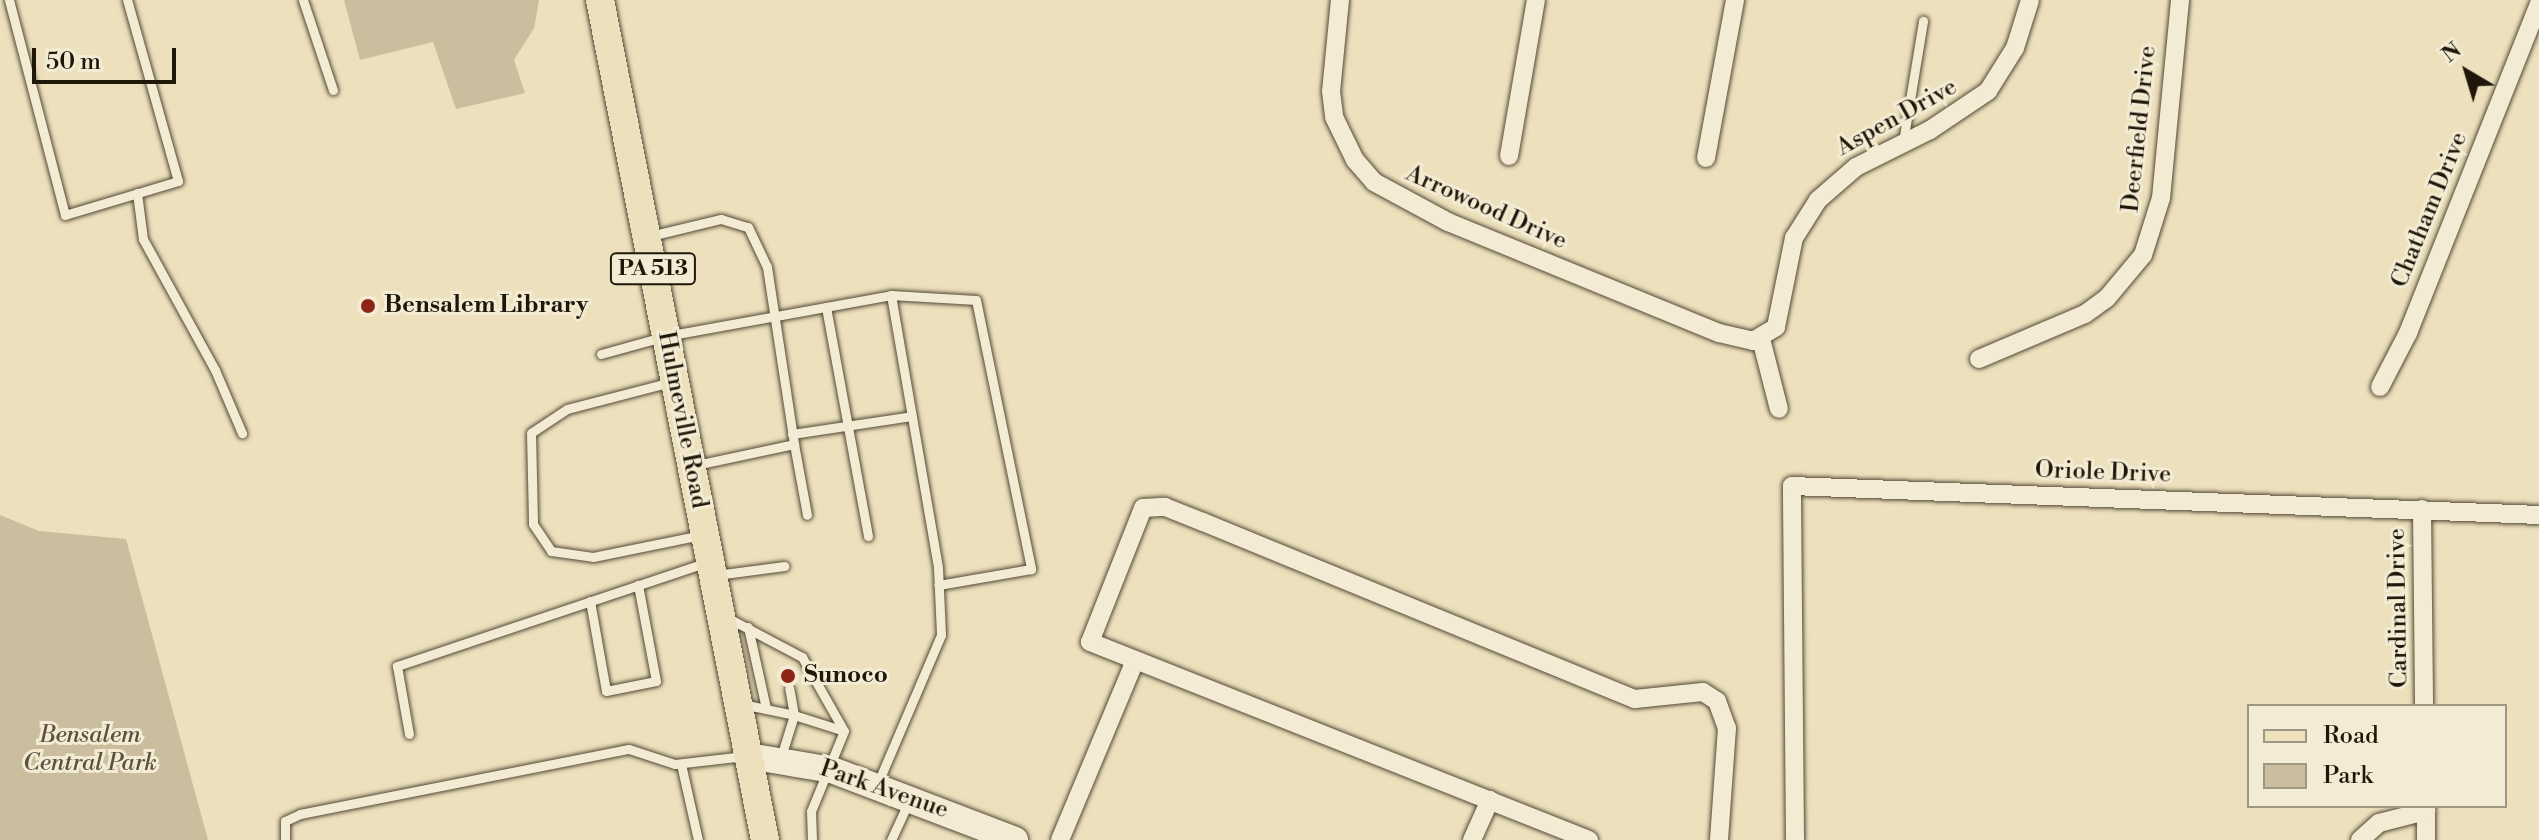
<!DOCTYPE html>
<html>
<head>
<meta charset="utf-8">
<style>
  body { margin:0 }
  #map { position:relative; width:2539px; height:840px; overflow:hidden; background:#ede0bc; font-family:"Libre Bodoni",serif }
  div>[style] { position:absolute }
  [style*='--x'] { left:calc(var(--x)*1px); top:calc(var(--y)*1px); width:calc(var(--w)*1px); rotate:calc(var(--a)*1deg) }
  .green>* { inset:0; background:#cabe9e }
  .roads { filter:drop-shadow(0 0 2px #534937) drop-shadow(0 0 2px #534937) }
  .lane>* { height:9px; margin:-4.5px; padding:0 4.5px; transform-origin:4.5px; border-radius:4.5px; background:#f3ebd3 }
  .street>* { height:18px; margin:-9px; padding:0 9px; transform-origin:9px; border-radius:9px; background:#f3ebd3 }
  .secondary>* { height:26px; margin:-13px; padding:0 13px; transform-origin:13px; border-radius:13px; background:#f3ebd3 }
  .primary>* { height:28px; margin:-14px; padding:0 14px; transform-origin:14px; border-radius:14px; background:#ede0bc }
  .dots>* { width:22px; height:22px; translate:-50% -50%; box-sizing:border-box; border:4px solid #f3ebd3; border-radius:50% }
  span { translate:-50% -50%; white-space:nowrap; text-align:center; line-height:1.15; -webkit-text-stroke:6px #f3ebd3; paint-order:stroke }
  .shield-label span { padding:2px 6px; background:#f3ebd3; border:2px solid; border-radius:6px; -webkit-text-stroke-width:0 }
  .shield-label { font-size:22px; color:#20170b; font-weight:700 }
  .street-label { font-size:24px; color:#20170b }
  .poi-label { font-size:24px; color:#20170b; font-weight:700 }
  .left { translate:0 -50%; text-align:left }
  .park-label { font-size:24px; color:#5c513e; font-style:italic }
  .legend { position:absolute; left:2247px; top:704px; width:260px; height:104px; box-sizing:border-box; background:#f3ebd3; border:2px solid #9f9683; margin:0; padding:10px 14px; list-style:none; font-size:24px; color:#20170b }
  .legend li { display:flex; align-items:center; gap:16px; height:40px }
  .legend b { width:40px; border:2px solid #9f9683 }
  .north { position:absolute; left:2427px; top:32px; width:80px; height:80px; -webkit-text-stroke:6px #f3ebd3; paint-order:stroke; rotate:322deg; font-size:22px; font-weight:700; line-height:32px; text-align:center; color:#20170b }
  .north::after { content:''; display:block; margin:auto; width:28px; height:36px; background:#20170b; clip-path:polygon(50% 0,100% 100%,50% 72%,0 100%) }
  .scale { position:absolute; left:32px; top:48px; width:144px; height:36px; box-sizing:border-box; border:4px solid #20170b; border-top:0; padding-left:10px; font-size:24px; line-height:28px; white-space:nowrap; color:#20170b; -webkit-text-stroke:6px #f3ebd3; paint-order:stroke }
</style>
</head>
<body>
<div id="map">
  <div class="green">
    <div style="clip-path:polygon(344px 0,539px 0,534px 28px,514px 60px,525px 93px,456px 109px,433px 42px,360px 60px)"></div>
    <div style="clip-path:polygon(0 515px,39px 531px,126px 539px,208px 840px,0 840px)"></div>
  </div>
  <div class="roads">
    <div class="lane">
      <div style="--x:9;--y:0;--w:222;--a:75.4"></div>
      <div style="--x:65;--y:215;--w:118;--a:-16.7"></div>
      <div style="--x:178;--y:181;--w:188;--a:-105.7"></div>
      <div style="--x:303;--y:0;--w:95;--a:71.6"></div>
      <div style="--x:1903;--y:142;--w:123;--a:-80.6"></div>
      <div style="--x:137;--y:193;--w:46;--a:82.6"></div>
      <div style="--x:143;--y:239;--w:149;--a:61.2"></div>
      <div style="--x:215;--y:370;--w:69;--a:66.8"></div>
      <div style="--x:650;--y:236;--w:73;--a:-13.5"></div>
      <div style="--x:721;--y:219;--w:28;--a:17"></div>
      <div style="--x:748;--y:227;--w:44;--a:64.6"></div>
      <div style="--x:767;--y:267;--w:179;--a:81.3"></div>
      <div style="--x:794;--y:444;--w:100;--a:167.9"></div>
      <div style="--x:891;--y:295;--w:85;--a:3.4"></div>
      <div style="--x:976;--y:300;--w:275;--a:78.4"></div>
      <div style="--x:1031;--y:569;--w:94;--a:170.2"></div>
      <div style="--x:826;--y:307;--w:233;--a:79.6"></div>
      <div style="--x:601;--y:354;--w:67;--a:-15.5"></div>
      <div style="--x:666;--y:336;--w:229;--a:-10.3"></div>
      <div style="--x:891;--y:295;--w:277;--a:80.2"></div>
      <div style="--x:938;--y:568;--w:67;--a:87.4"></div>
      <div style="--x:941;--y:635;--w:161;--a:113.1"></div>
      <div style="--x:671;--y:382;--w:107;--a:165.4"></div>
      <div style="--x:567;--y:409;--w:43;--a:146.3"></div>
      <div style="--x:531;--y:433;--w:91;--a:88.7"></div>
      <div style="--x:533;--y:524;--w:32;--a:56"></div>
      <div style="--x:551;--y:551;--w:42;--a:8.1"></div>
      <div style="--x:593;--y:557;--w:110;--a:-11.5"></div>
      <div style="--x:792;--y:434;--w:121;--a:-8.5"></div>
      <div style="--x:794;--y:444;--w:72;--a:79.6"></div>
      <div style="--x:716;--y:575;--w:69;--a:-7.5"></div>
      <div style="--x:590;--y:601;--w:91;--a:79.9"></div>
      <div style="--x:606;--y:691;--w:51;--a:-11.3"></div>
      <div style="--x:656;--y:681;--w:98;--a:-100.6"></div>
      <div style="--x:728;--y:618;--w:84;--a:27.8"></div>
      <div style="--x:802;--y:657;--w:85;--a:60.4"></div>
      <div style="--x:844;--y:731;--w:87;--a:112.4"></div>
      <div style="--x:811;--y:811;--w:29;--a:88"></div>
      <div style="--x:748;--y:627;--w:83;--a:77.5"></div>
      <div style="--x:742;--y:704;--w:53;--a:11.9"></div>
      <div style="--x:794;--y:715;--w:27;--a:-100"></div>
      <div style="--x:409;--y:734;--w:69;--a:-100"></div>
      <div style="--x:397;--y:666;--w:327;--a:-18.5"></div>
      <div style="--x:780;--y:760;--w:47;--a:-72.7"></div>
      <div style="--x:794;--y:715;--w:52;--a:17.7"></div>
      <div style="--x:681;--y:764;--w:78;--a:77.4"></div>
      <div style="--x:285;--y:840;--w:19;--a:-90"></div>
      <div style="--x:285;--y:821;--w:17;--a:-25"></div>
      <div style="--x:300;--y:814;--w:335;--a:-11.2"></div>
      <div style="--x:629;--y:749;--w:48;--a:18.1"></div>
      <div style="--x:675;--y:764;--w:70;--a:-6.5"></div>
      <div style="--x:891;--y:840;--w:43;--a:-65.2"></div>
    </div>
    <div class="street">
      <div style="--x:1340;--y:0;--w:91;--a:95.6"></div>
      <div style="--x:1331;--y:91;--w:26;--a:83"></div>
      <div style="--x:1334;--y:117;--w:48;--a:64"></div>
      <div style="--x:1355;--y:160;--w:29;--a:49"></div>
      <div style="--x:1374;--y:182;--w:84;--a:28.4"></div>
      <div style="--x:1448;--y:222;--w:293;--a:22.3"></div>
      <div style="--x:1719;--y:333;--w:35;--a:13"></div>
      <div style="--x:1753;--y:341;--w:27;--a:-31"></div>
      <div style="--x:1776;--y:327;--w:91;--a:-78.6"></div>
      <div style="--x:1794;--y:238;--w:45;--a:-57.7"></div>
      <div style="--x:1818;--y:200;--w:50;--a:-41"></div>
      <div style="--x:1856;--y:167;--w:83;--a:-26.6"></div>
      <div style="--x:1930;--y:130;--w:70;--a:-33.9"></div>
      <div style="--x:1988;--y:91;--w:51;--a:-57.9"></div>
      <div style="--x:2015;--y:48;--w:50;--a:-72.6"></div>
      <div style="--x:1509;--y:156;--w:158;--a:-80.2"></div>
      <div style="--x:1706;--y:158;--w:161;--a:-79.6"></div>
      <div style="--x:1761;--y:339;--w:72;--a:75.6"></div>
      <div style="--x:1979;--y:359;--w:115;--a:-23"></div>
      <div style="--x:2085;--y:314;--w:27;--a:-36"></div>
      <div style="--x:2107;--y:298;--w:56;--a:-50.1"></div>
      <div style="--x:2143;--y:255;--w:60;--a:-72.5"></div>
      <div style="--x:2161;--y:198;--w:199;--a:-84.5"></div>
      <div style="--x:2380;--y:387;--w:61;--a:-62.6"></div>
      <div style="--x:2408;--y:333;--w:355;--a:-68.3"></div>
      <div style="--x:2422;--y:509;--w:197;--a:89.4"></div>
      <div style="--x:2426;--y:806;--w:34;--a:90"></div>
      <div style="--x:1060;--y:840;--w:194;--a:-67.3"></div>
      <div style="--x:1472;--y:840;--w:44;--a:-65.8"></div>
      <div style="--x:1589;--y:840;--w:537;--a:-158.36"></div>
      <div style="--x:1090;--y:642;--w:144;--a:-68.4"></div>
      <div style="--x:1143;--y:508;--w:22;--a:-3"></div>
      <div style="--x:1165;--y:507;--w:41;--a:21.5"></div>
      <div style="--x:1203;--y:522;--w:467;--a:22.3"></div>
      <div style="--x:1635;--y:699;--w:68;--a:-5.9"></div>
      <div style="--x:1703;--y:692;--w:17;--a:33"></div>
      <div style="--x:1717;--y:701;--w:29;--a:70"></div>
      <div style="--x:1727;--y:728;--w:112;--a:94.1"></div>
      <div style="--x:1795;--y:840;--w:354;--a:-90.5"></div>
      <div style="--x:1792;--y:486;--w:748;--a:2.22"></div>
      <div style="--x:2360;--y:840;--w:25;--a:-42"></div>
      <div style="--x:2379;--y:823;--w:49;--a:-14.3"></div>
    </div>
    <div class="secondary">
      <div style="--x:749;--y:756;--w:84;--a:9.6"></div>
      <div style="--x:832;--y:770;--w:196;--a:20.9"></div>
    </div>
    <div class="primary">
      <div style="--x:600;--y:0;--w:856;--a:78.89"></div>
    </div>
  </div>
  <div class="dots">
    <div style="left:368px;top:306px;background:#8f2418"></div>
    <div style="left:788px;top:676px;background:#8f2418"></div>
  </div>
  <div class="shield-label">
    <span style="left:653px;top:269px">PA 513</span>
  </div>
  <div class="street-label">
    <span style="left:1897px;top:118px;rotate:-29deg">Aspen Drive</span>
    <span style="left:2140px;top:129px;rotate:-84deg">Deerfield Drive</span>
    <span style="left:1486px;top:208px;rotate:24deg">Arrowood Drive</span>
    <span style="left:2430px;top:210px;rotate:-68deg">Chatham Drive</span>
    <span style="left:682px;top:420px;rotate:79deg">Hulmeville Road</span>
    <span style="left:2103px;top:473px;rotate:2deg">Oriole Drive</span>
    <span style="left:2399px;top:608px;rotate:-91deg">Cardinal Drive</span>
    <span style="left:884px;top:790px;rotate:19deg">Park Avenue</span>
  </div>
  <div class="poi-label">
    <span class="left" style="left:384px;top:306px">Bensalem Library</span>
    <span class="left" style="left:804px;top:676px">Sunoco</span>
  </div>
  <div class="park-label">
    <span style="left:90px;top:750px">Bensalem<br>Central Park</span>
  </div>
  <ul class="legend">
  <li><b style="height:10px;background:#ede0bc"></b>Road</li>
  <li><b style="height:22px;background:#cabe9e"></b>Park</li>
  </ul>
  <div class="north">N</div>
  <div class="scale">50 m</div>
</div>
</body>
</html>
